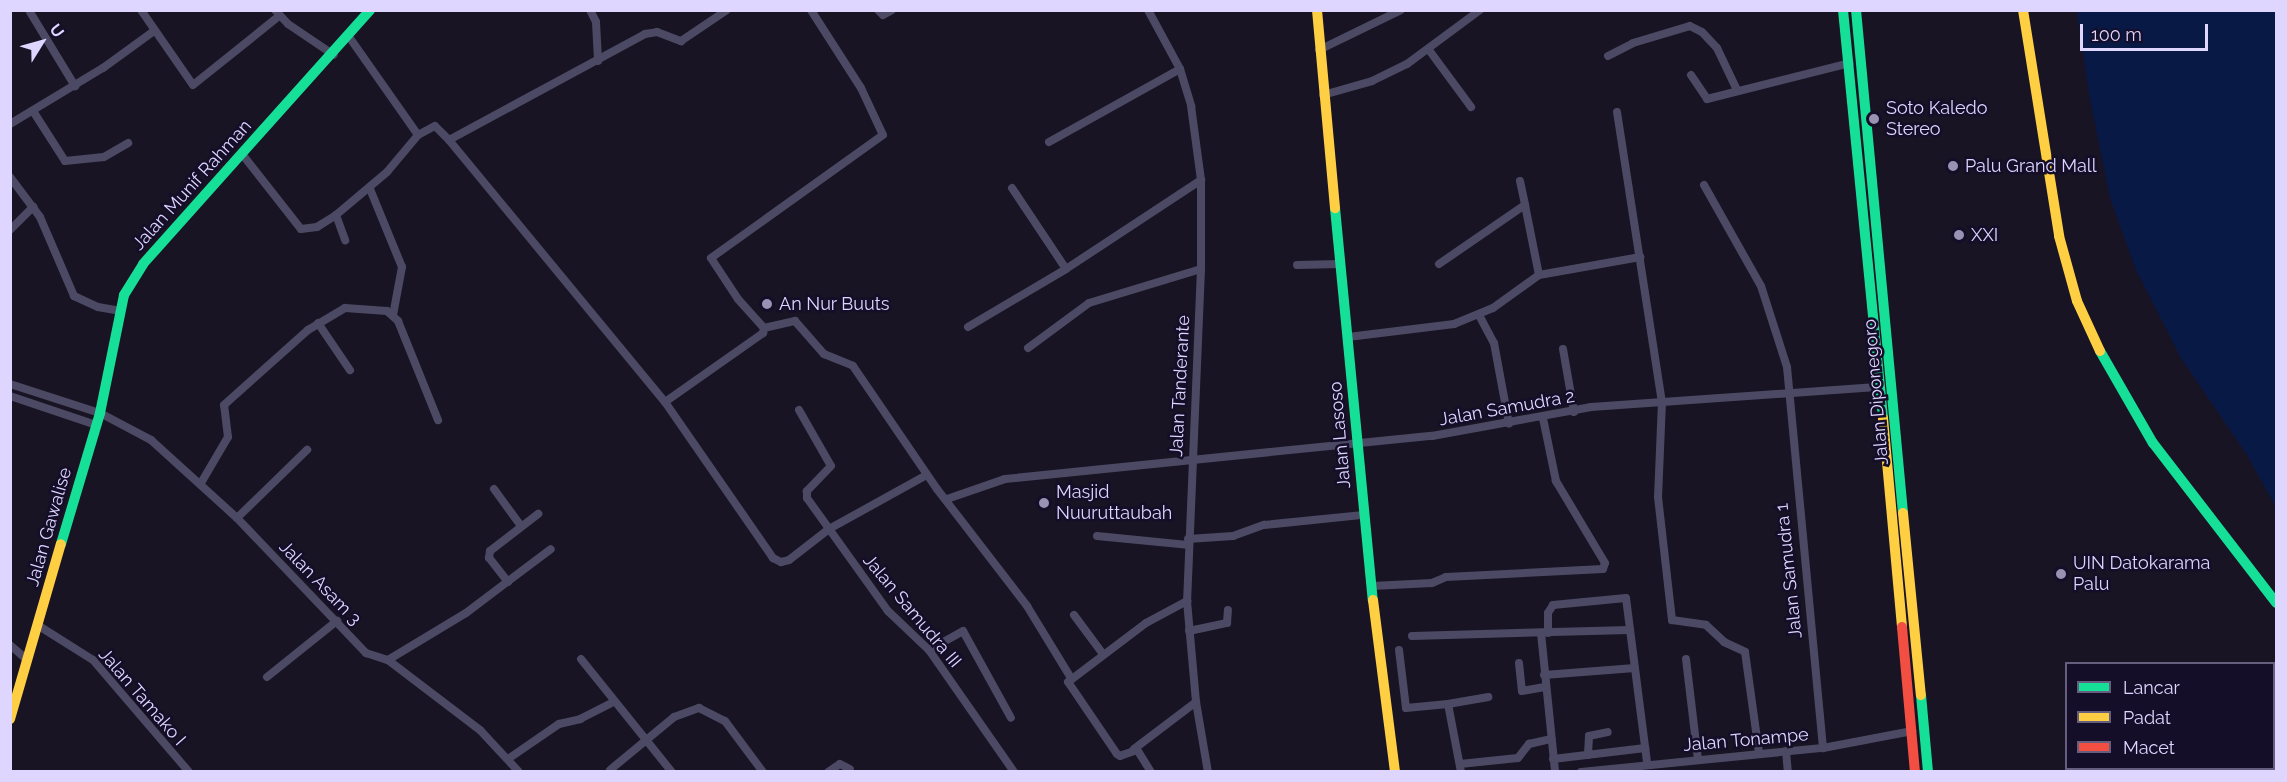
<!DOCTYPE html>
<html>
<head>
<meta charset="utf-8">
<style>
  body { margin:0 }
  #map { position:relative; width:2287px; height:782px; overflow:hidden; background:#181423; font-family:Raleway,sans-serif }
  div>[style] { position:absolute }
  [style*='--x'] { left:calc(var(--x)*1px); top:calc(var(--y)*1px); width:calc(var(--w)*1px); rotate:calc(var(--a)*1deg) }
  .water>* { inset:0; background:#091946 }
  .street>* { height:8px; margin:-4px; padding:0 4px; transform-origin:4px; border-radius:4px; background:#4c4964 }
  .fast>* { height:10px; margin:-5px; padding:0 5px; transform-origin:5px; border-radius:5px; background:#16e098 }
  .slow>* { height:10px; margin:-5px; padding:0 5px; transform-origin:5px; border-radius:5px; background:#ffcf43 }
  .jam>* { height:10px; margin:-5px; padding:0 5px; transform-origin:5px; border-radius:5px; background:#f24e42 }
  .dots>* { width:16px; height:16px; translate:-50% -50%; box-sizing:border-box; border:3px solid #150e29; border-radius:50% }
  span { translate:-50% -50%; white-space:nowrap; text-align:center; line-height:1.15; -webkit-text-stroke:5px #150e29; paint-order:stroke }
  .poi-label { font-size:18px; color:#ded6ff }
  .left { translate:0 -50%; text-align:left }
  .street-label { font-size:18px; color:#ded6ff }
  .frame { position:absolute; inset:0; border:12px solid #ded6ff; pointer-events:none }
  .legend { position:absolute; left:2065px; top:662px; width:210px; height:108px; box-sizing:border-box; background:#150e29; border:2px solid #655e7f; margin:0; padding:8px 10px; list-style:none; font-size:18px; color:#ded6ff }
  .legend li { display:flex; align-items:center; gap:12px; height:30px }
  .legend b { width:30px; border:2px solid #655e7f }
  .north { position:absolute; left:12px; top:12px; width:60px; height:60px; -webkit-text-stroke:4px #150e29; paint-order:stroke; rotate:53deg; font-size:16px; font-weight:700; line-height:24px; text-align:center; color:#ded6ff }
  .north::after { content:''; display:block; margin:auto; width:21px; height:27px; background:#ded6ff; clip-path:polygon(50% 0,100% 100%,50% 72%,0 100%) }
  .scale { position:absolute; left:2080px; top:24px; width:128px; height:27px; box-sizing:border-box; border:3px solid #ded6ff; border-top:0; padding-left:8px; font-size:18px; line-height:21px; white-space:nowrap; color:#ded6ff; -webkit-text-stroke:4px #150e29; paint-order:stroke }
</style>
</head>
<body>
<div id="map">
  <div class="water">
    <div style="clip-path:polygon(2077px 11px,2276px 11px,2276px 507px,2247px 455px,2181px 358px,2136px 270px,2110px 198px,2089px 94px)"></div>
  </div>
  <div class="street">
    <div style="--x:141;--y:10;--w:91;--a:55.3"></div>
    <div style="--x:193;--y:85;--w:110;--a:-38.7"></div>
    <div style="--x:275;--y:10;--w:19;--a:47"></div>
    <div style="--x:288;--y:24;--w:55;--a:34"></div>
    <div style="--x:590;--y:10;--w:13;--a:63"></div>
    <div style="--x:596;--y:22;--w:39;--a:87"></div>
    <div style="--x:878;--y:10;--w:7;--a:45"></div>
    <div style="--x:883;--y:15;--w:10;--a:-29"></div>
    <div style="--x:1148;--y:10;--w:67;--a:61.5"></div>
    <div style="--x:1180;--y:69;--w:39;--a:73"></div>
    <div style="--x:1191;--y:106;--w:75;--a:82.3"></div>
    <div style="--x:1201;--y:180;--w:89;--a:90"></div>
    <div style="--x:1201;--y:269;--w:332;--a:92.4"></div>
    <div style="--x:1187;--y:601;--w:101;--a:84.9"></div>
    <div style="--x:1196;--y:702;--w:71;--a:80.3"></div>
    <div style="--x:30;--y:12;--w:87;--a:58.7"></div>
    <div style="--x:1319;--y:50;--w:91;--a:-26"></div>
    <div style="--x:1429;--y:50;--w:71;--a:53.6"></div>
    <div style="--x:1608;--y:56;--w:28;--a:-27"></div>
    <div style="--x:1633;--y:43;--w:59;--a:-16.6"></div>
    <div style="--x:1690;--y:26;--w:13;--a:27"></div>
    <div style="--x:1702;--y:32;--w:22;--a:47"></div>
    <div style="--x:1717;--y:48;--w:47;--a:64.5"></div>
    <div style="--x:1691;--y:75;--w:29;--a:56"></div>
    <div style="--x:1707;--y:99;--w:147;--a:-14.1"></div>
    <div style="--x:1323;--y:95;--w:51;--a:-15.9"></div>
    <div style="--x:1372;--y:81;--w:39;--a:-26"></div>
    <div style="--x:1407;--y:64;--w:91;--a:-36.5"></div>
    <div style="--x:33;--y:111;--w:59;--a:57.4"></div>
    <div style="--x:65;--y:161;--w:39;--a:-6"></div>
    <div style="--x:104;--y:157;--w:28;--a:-30"></div>
    <div style="--x:1617;--y:112;--w:293;--a:81.2"></div>
    <div style="--x:1662;--y:402;--w:95;--a:92.4"></div>
    <div style="--x:1658;--y:497;--w:124;--a:83.5"></div>
    <div style="--x:1672;--y:620;--w:34;--a:8"></div>
    <div style="--x:1706;--y:625;--w:25;--a:43"></div>
    <div style="--x:1724;--y:642;--w:23;--a:25"></div>
    <div style="--x:1745;--y:652;--w:102;--a:82.1"></div>
    <div style="--x:10;--y:124;--w:109;--a:-31.1"></div>
    <div style="--x:103;--y:68;--w:63;--a:-36"></div>
    <div style="--x:418;--y:135;--w:19;--a:-28"></div>
    <div style="--x:435;--y:126;--w:20;--a:45"></div>
    <div style="--x:449;--y:140;--w:223;--a:-28.4"></div>
    <div style="--x:645;--y:34;--w:12;--a:-9"></div>
    <div style="--x:657;--y:32;--w:26;--a:21"></div>
    <div style="--x:681;--y:41;--w:55;--a:-34"></div>
    <div style="--x:449;--y:140;--w:340;--a:50.5"></div>
    <div style="--x:665;--y:402;--w:190;--a:55.3"></div>
    <div style="--x:773;--y:558;--w:9;--a:27"></div>
    <div style="--x:781;--y:562;--w:8;--a:-14"></div>
    <div style="--x:789;--y:560;--w:51;--a:-37.8"></div>
    <div style="--x:829;--y:529;--w:112;--a:-28.9"></div>
    <div style="--x:1049;--y:142;--w:150;--a:-29.1"></div>
    <div style="--x:242;--y:154;--w:95;--a:51.8"></div>
    <div style="--x:301;--y:229;--w:16;--a:-7"></div>
    <div style="--x:317;--y:227;--w:22;--a:-32"></div>
    <div style="--x:336;--y:215;--w:67;--a:-40.1"></div>
    <div style="--x:387;--y:172;--w:48;--a:-50"></div>
    <div style="--x:418;--y:135;--w:120;--a:-125.1"></div>
    <div style="--x:10;--y:177;--w:50;--a:53.1"></div>
    <div style="--x:40;--y:217;--w:86;--a:66.7"></div>
    <div style="--x:74;--y:296;--w:26;--a:25"></div>
    <div style="--x:98;--y:307;--w:23;--a:10"></div>
    <div style="--x:1520;--y:181;--w:25;--a:78"></div>
    <div style="--x:1704;--y:185;--w:116;--a:60.6"></div>
    <div style="--x:1761;--y:286;--w:85;--a:72.2"></div>
    <div style="--x:1787;--y:367;--w:383;--a:84.6"></div>
    <div style="--x:1012;--y:188;--w:97;--a:56.3"></div>
    <div style="--x:370;--y:189;--w:84;--a:67.7"></div>
    <div style="--x:402;--y:267;--w:49;--a:100.6"></div>
    <div style="--x:336;--y:215;--w:27;--a:70"></div>
    <div style="--x:10;--y:230;--w:33;--a:-45"></div>
    <div style="--x:1439;--y:264;--w:104;--a:-34.5"></div>
    <div style="--x:1525;--y:205;--w:71;--a:78.7"></div>
    <div style="--x:1297;--y:265;--w:43;--a:-1.3"></div>
    <div style="--x:1479;--y:315;--w:32;--a:62"></div>
    <div style="--x:1494;--y:343;--w:82;--a:79.5"></div>
    <div style="--x:318;--y:323;--w:57;--a:55.8"></div>
    <div style="--x:968;--y:327;--w:114;--a:-30.6"></div>
    <div style="--x:1066;--y:269;--w:162;--a:-33.4"></div>
    <div style="--x:764;--y:328;--w:32;--a:-13"></div>
    <div style="--x:795;--y:321;--w:44;--a:48.7"></div>
    <div style="--x:824;--y:354;--w:31;--a:22"></div>
    <div style="--x:853;--y:366;--w:149;--a:55.7"></div>
    <div style="--x:937;--y:489;--w:148;--a:52.4"></div>
    <div style="--x:1027;--y:606;--w:84;--a:58.6"></div>
    <div style="--x:1348;--y:337;--w:107;--a:-7"></div>
    <div style="--x:1454;--y:324;--w:42;--a:-22.3"></div>
    <div style="--x:1493;--y:308;--w:57;--a:-35.7"></div>
    <div style="--x:1539;--y:275;--w:103;--a:-10.1"></div>
    <div style="--x:1028;--y:348;--w:76;--a:-36.4"></div>
    <div style="--x:1089;--y:303;--w:117;--a:-16.9"></div>
    <div style="--x:1563;--y:349;--w:64;--a:80.1"></div>
    <div style="--x:10;--y:384;--w:95;--a:17.9"></div>
    <div style="--x:100;--y:413;--w:58;--a:27.9"></div>
    <div style="--x:151;--y:440;--w:116;--a:42.2"></div>
    <div style="--x:237;--y:518;--w:187;--a:46.3"></div>
    <div style="--x:366;--y:653;--w:23;--a:18"></div>
    <div style="--x:388;--y:660;--w:116;--a:37.3"></div>
    <div style="--x:480;--y:730;--w:57;--a:47.1"></div>
    <div style="--x:10;--y:396;--w:91;--a:18.6"></div>
    <div style="--x:665;--y:402;--w:120;--a:-35.1"></div>
    <div style="--x:763;--y:333;--w:5;--a:-79"></div>
    <div style="--x:764;--y:328;--w:39;--a:-132"></div>
    <div style="--x:738;--y:299;--w:49;--a:-123.4"></div>
    <div style="--x:711;--y:258;--w:211;--a:-35.6"></div>
    <div style="--x:883;--y:135;--w:52;--a:-115.1"></div>
    <div style="--x:861;--y:88;--w:93;--a:-122.7"></div>
    <div style="--x:799;--y:410;--w:64;--a:60.3"></div>
    <div style="--x:831;--y:466;--w:35;--a:134"></div>
    <div style="--x:807;--y:491;--w:7;--a:90"></div>
    <div style="--x:807;--y:498;--w:139;--a:54.4"></div>
    <div style="--x:888;--y:611;--w:57;--a:43.6"></div>
    <div style="--x:929;--y:650;--w:149;--a:55.1"></div>
    <div style="--x:201;--y:483;--w:53;--a:-59.6"></div>
    <div style="--x:228;--y:437;--w:32;--a:-97"></div>
    <div style="--x:224;--y:405;--w:113;--a:-41.8"></div>
    <div style="--x:308;--y:330;--w:43;--a:-30.7"></div>
    <div style="--x:345;--y:308;--w:42;--a:4.1"></div>
    <div style="--x:387;--y:311;--w:15;--a:42"></div>
    <div style="--x:398;--y:321;--w:107;--a:68"></div>
    <div style="--x:494;--y:489;--w:46;--a:53.9"></div>
    <div style="--x:947;--y:499;--w:61;--a:-19"></div>
    <div style="--x:1005;--y:479;--w:429;--a:-5.8"></div>
    <div style="--x:1432;--y:436;--w:162;--a:-10.3"></div>
    <div style="--x:1591;--y:407;--w:290;--a:-4"></div>
    <div style="--x:237;--y:518;--w:98;--a:-44.2"></div>
    <div style="--x:1097;--y:536;--w:91;--a:5.6"></div>
    <div style="--x:1188;--y:539;--w:45;--a:-3.8"></div>
    <div style="--x:1233;--y:536;--w:33;--a:-20"></div>
    <div style="--x:1264;--y:525;--w:100;--a:-5.8"></div>
    <div style="--x:508;--y:582;--w:31;--a:-128"></div>
    <div style="--x:489;--y:558;--w:7;--a:-82"></div>
    <div style="--x:490;--y:551;--w:61;--a:-37.6"></div>
    <div style="--x:1372;--y:586;--w:60;--a:-2.9"></div>
    <div style="--x:1432;--y:583;--w:15;--a:-23"></div>
    <div style="--x:1446;--y:577;--w:157;--a:-2.9"></div>
    <div style="--x:1603;--y:569;--w:6;--a:-72"></div>
    <div style="--x:1605;--y:563;--w:96;--a:-120.9"></div>
    <div style="--x:1556;--y:481;--w:64;--a:-101.7"></div>
    <div style="--x:1074;--y:615;--w:49;--a:53.4"></div>
    <div style="--x:39;--y:626;--w:64;--a:32.2"></div>
    <div style="--x:93;--y:660;--w:148;--a:49.4"></div>
    <div style="--x:1189;--y:631;--w:39;--a:-12"></div>
    <div style="--x:1227;--y:623;--w:13;--a:-86"></div>
    <div style="--x:1541;--y:633;--w:140;--a:84.2"></div>
    <div style="--x:1548;--y:633;--w:20;--a:-90"></div>
    <div style="--x:1548;--y:613;--w:9;--a:-58"></div>
    <div style="--x:1553;--y:605;--w:73;--a:-5.5"></div>
    <div style="--x:1626;--y:598;--w:166;--a:82.7"></div>
    <div style="--x:1412;--y:636;--w:218;--a:-1.6"></div>
    <div style="--x:10;--y:645;--w:23;--a:41"></div>
    <div style="--x:929;--y:650;--w:39;--a:-29"></div>
    <div style="--x:963;--y:631;--w:99;--a:61.1"></div>
    <div style="--x:1399;--y:650;--w:58;--a:83.1"></div>
    <div style="--x:1406;--y:708;--w:42;--a:-5.4"></div>
    <div style="--x:581;--y:659;--w:145;--a:51.2"></div>
    <div style="--x:1686;--y:659;--w:101;--a:83.2"></div>
    <div style="--x:388;--y:660;--w:91;--a:-31.1"></div>
    <div style="--x:466;--y:613;--w:106;--a:-37"></div>
    <div style="--x:1519;--y:663;--w:28;--a:84"></div>
    <div style="--x:1522;--y:691;--w:23;--a:-10"></div>
    <div style="--x:1544;--y:675;--w:91;--a:-4.4"></div>
    <div style="--x:267;--y:677;--w:90;--a:-38.7"></div>
    <div style="--x:1134;--y:749;--w:78;--a:-37.2"></div>
    <div style="--x:1786;--y:751;--w:21;--a:85"></div>
    <div style="--x:1588;--y:755;--w:19;--a:-87"></div>
    <div style="--x:1589;--y:736;--w:19;--a:-12"></div>
    <div style="--x:508;--y:759;--w:62;--a:-34.5"></div>
    <div style="--x:559;--y:724;--w:22;--a:-13"></div>
    <div style="--x:580;--y:719;--w:37;--a:-27"></div>
    <div style="--x:1553;--y:759;--w:93;--a:-6.8"></div>
    <div style="--x:1460;--y:764;--w:58;--a:-5.9"></div>
    <div style="--x:1518;--y:758;--w:18;--a:-52"></div>
    <div style="--x:1529;--y:744;--w:23;--a:-13"></div>
    <div style="--x:610;--y:770;--w:83;--a:-39.6"></div>
    <div style="--x:674;--y:717;--w:27;--a:-20"></div>
    <div style="--x:699;--y:708;--w:29;--a:27"></div>
    <div style="--x:725;--y:721;--w:64;--a:53.3"></div>
    <div style="--x:828;--y:772;--w:14;--a:-34"></div>
    <div style="--x:840;--y:764;--w:11;--a:27"></div>
    <div style="--x:1151;--y:772;--w:26;--a:-122"></div>
    <div style="--x:1137;--y:750;--w:18;--a:161"></div>
    <div style="--x:1120;--y:756;--w:4;--a:-146"></div>
    <div style="--x:1117;--y:754;--w:87;--a:-124.2"></div>
    <div style="--x:1068;--y:682;--w:98;--a:-37.1"></div>
    <div style="--x:1146;--y:623;--w:47;--a:-28.2"></div>
    <div style="--x:1461;--y:772;--w:69;--a:-100.8"></div>
    <div style="--x:1448;--y:704;--w:41;--a:-9.9"></div>
    <div style="--x:1581;--y:772;--w:243;--a:-5.7"></div>
    <div style="--x:1823;--y:748;--w:91;--a:-10.8"></div>
  </div>
  <div class="fast">
    <div style="--x:1843;--y:10;--w:410;--a:84.4"></div>
    <div style="--x:1856;--y:10;--w:505;--a:84.66"></div>
    <div style="--x:1335;--y:208;--w:394;--a:84.5"></div>
    <div style="--x:2100;--y:351;--w:106;--a:60.1"></div>
    <div style="--x:2153;--y:443;--w:202;--a:52.4"></div>
    <div style="--x:61;--y:544;--w:137;--a:-73.4"></div>
    <div style="--x:100;--y:413;--w:120;--a:-78.5"></div>
    <div style="--x:124;--y:295;--w:36;--a:-58"></div>
    <div style="--x:143;--y:264;--w:341;--a:-48.2"></div>
    <div style="--x:1921;--y:695;--w:77;--a:84.8"></div>
  </div>
  <div class="slow">
    <div style="--x:1317;--y:10;--w:199;--a:84.8"></div>
    <div style="--x:2023;--y:10;--w:229;--a:80.9"></div>
    <div style="--x:2059;--y:236;--w:67;--a:74.5"></div>
    <div style="--x:2077;--y:301;--w:55;--a:65.3"></div>
    <div style="--x:1883;--y:418;--w:210;--a:84.8"></div>
    <div style="--x:1903;--y:513;--w:183;--a:84.4"></div>
    <div style="--x:1373;--y:600;--w:173;--a:82.7"></div>
    <div style="--x:10;--y:719;--w:182;--a:-73.8"></div>
  </div>
  <div class="jam">
    <div style="--x:1902;--y:627;--w:146;--a:84.9"></div>
  </div>
  <div class="dots">
    <div style="left:1874px;top:119px;background:#9992b2"></div>
    <div style="left:1953px;top:166px;background:#9992b2"></div>
    <div style="left:1959px;top:235px;background:#9992b2"></div>
    <div style="left:767px;top:304px;background:#9992b2"></div>
    <div style="left:1044px;top:503px;background:#9992b2"></div>
    <div style="left:2061px;top:574px;background:#9992b2"></div>
  </div>
  <div class="poi-label">
    <span class="left" style="left:1886px;top:119px">Soto Kaledo<br>Stereo</span>
    <span class="left" style="left:1965px;top:166px">Palu Grand Mall</span>
    <span class="left" style="left:1971px;top:235px">XXI</span>
    <span class="left" style="left:779px;top:304px">An Nur Buuts</span>
    <span class="left" style="left:1056px;top:503px">Masjid<br>Nuuruttaubah</span>
    <span class="left" style="left:2073px;top:574px">UIN Datokarama<br>Palu</span>
  </div>
  <div class="street-label">
    <span style="left:192px;top:185px;rotate:-48deg">Jalan Munif Rahman</span>
    <span style="left:1180px;top:386px;rotate:-87deg">Jalan Tanderante</span>
    <span style="left:1876px;top:392px;rotate:-95deg">Jalan Diponegoro</span>
    <span style="left:1507px;top:408px;rotate:-10deg">Jalan Samudra 2</span>
    <span style="left:1340px;top:435px;rotate:-95deg">Jalan Lasoso</span>
    <span style="left:49px;top:527px;rotate:-74deg">Jalan Gawalise</span>
    <span style="left:1789px;top:571px;rotate:-96deg">Jalan Samudra 1</span>
    <span style="left:320px;top:583px;rotate:46deg">Jalan Asam 3</span>
    <span style="left:912px;top:611px;rotate:50deg">Jalan Samudra III</span>
    <span style="left:142px;top:697px;rotate:49deg">Jalan Tamako I</span>
    <span style="left:1746px;top:740px;rotate:-5deg">Jalan Tonampe</span>
  </div>
  <div class="frame"></div>
  <ul class="legend">
  <li><b style="height:8px;background:#16e098"></b>Lancar</li>
  <li><b style="height:8px;background:#ffcf43"></b>Padat</li>
  <li><b style="height:8px;background:#f24e42"></b>Macet</li>
  </ul>
  <div class="north">U</div>
  <div class="scale">100 m</div>
</div>
</body>
</html>
